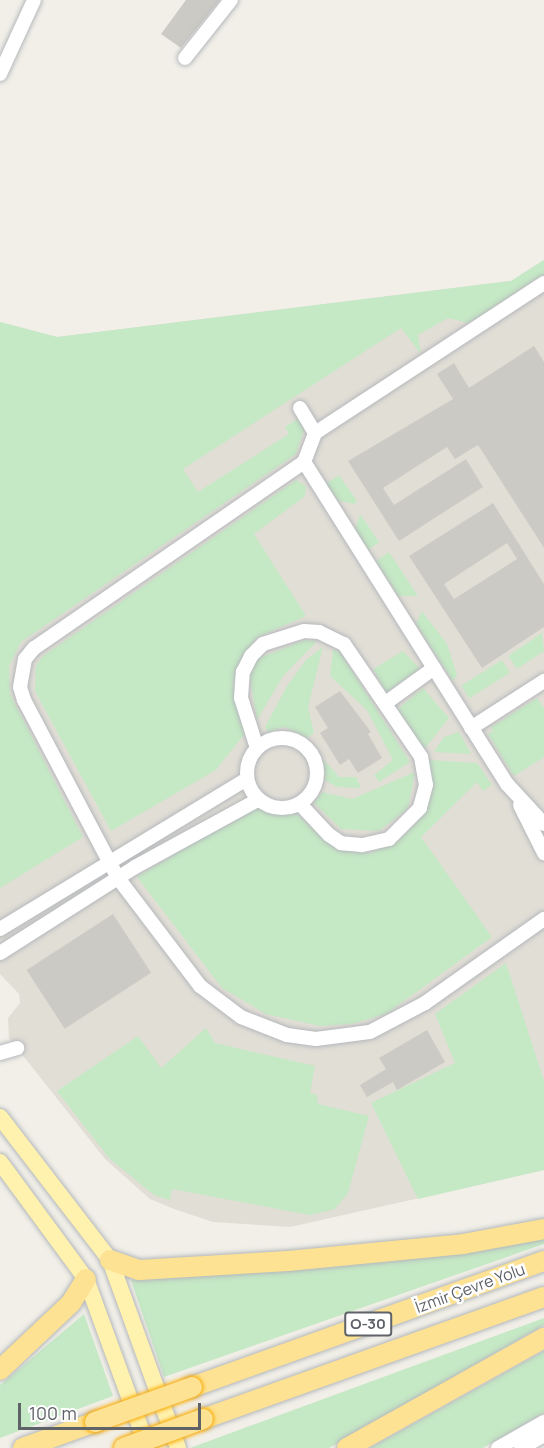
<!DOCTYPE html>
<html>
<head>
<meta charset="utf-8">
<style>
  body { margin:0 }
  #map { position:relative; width:544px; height:1448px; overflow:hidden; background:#f1efe8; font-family:Manrope,sans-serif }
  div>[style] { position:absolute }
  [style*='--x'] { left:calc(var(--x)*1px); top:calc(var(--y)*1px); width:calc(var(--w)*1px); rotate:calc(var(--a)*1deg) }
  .education>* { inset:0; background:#e1ded6 }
  .green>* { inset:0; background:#c5e8c5; transform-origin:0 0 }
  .building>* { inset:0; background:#cccac5; transform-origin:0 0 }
  .roads { filter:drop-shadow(0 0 2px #b5b8bc) drop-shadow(0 0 2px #b5b8bc) }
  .minor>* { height:14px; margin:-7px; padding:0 7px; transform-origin:7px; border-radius:7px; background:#fff }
  .minor>.ring { margin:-7px; padding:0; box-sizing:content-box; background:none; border:14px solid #fff; border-radius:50% }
  .major>* { height:16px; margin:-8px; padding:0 8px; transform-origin:8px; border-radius:8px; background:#fff2af }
  .highway>* { height:20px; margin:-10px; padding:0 10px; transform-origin:10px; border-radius:10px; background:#fde293 }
  .bridges { filter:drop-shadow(0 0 2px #f9ab00) drop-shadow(0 0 2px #f9ab00) }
  .highway-bridge>* { height:20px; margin:-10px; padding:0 10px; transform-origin:10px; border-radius:10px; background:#fde293 }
  span { translate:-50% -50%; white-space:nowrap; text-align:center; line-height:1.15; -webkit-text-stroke:5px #fff; paint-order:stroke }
  .shield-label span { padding:2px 4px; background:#fff; border:2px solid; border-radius:4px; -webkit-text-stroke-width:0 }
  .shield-label { font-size:15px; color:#5f6368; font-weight:700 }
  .street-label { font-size:16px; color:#5f6368 }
  .scale { position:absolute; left:18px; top:1403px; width:183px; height:27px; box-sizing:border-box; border:3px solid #5f6368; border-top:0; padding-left:8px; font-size:18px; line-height:21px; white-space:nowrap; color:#5f6368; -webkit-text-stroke:4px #fff; paint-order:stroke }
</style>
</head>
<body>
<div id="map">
  <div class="education">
    <div style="clip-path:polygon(544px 260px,544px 1170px,290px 1227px,213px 1222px,174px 1209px,150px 1199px,105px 1159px,9px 1038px,8px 1018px,20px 1003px,19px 994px,0 974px,0 322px,57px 337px,511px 281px)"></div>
  </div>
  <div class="green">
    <div style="clip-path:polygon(544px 260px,544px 274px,469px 323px,448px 318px,418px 335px,421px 354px,401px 328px,183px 469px,198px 492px,289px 434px,285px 427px,299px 418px,305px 427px,296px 454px,21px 642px,9px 666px,10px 694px,83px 837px,0 888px,0 322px,57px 337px,511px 281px)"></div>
    <div style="clip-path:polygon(339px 475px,357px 501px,354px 504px,336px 500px,325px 484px)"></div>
    <div style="clip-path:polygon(296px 480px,306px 486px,305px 496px,254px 534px,306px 616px,256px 638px,241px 661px,233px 683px,246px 732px,216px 770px,111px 831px,35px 691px,36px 666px,43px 656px)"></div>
    <div style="clip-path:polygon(360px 514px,379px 542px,368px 550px,355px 530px)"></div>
    <div style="clip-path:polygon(389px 552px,418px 596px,398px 596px,376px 561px)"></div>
    <div style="clip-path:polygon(422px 611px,447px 644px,457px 675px,453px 681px,416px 624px)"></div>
    <div style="clip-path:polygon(542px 633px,544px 651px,517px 669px,508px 656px)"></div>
    <div style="clip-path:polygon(305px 640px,317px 641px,283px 676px,257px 720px,250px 677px,257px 659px)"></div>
    <div style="clip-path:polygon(323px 647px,308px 707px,314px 733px,307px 738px,284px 727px,268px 732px,265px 727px,287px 686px,306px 660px)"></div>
    <div style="clip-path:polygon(333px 649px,340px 652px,410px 762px,379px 782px,374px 775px,393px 760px,367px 710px,330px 676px)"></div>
    <div style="clip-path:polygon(403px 651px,420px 669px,386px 692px,373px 669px)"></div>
    <div style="left:502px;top:660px;width:15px;height:48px;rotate:58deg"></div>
    <div style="clip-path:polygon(423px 688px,449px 718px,423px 751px,398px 709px)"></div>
    <div style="clip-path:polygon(537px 698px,544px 708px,544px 757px,514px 776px,488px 734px,493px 731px,491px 727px)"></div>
    <div style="clip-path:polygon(459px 732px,471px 754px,434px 752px,444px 737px)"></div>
    <div style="clip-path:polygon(323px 759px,339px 777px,356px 777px,361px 788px,337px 787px,325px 780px)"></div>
    <div style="clip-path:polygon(428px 760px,477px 763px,492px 785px,483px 791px,477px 782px,421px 837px,492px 937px,386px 1014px,352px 1024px,320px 1026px,266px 1014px,222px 988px,137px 877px,255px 805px,270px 814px,296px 814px,337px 850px,371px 853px,405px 834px,430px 801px)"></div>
    <div style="clip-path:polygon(415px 772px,408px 808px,379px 831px,341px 829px,314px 803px,322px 792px,352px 799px)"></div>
    <div style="clip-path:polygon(506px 963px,544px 1081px,544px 1170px,418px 1199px,371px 1103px,455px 1063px,435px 1014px)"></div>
    <div style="clip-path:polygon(206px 1028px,215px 1043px,315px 1066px,310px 1093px,317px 1095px,318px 1104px,369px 1116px,348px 1193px,335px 1209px,310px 1215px,172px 1189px,170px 1200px,154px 1195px,109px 1158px,57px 1091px,138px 1036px,161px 1068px)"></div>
    <div style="clip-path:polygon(544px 1238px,544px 1244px,164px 1377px,131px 1280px,434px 1257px)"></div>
    <div style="clip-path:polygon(84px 1314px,113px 1396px,0 1438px,0 1385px)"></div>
    <div style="clip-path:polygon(544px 1318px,544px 1325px,329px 1448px,190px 1448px)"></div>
    <div style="clip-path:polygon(544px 1351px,544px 1413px,483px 1448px,370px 1448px)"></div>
  </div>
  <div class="building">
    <div style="clip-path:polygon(186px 0,220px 0,181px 48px,161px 34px)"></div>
    <div style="clip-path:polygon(534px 346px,544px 362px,544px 548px,478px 445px,455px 459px,447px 447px,383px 488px,394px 505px,466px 459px,483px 487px,399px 541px,348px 461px,453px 399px,437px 374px,454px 363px,469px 388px)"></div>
    <div style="clip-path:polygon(evenodd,493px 503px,544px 584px,544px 627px,482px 668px,409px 556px,493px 503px,507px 543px,517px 559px,454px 599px,444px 584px,507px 543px)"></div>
    <div style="clip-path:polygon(340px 691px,371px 732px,368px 734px,382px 758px,358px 773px,349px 759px,340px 765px,320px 733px,328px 728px,315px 707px)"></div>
    <div style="left:113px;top:914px;width:70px;height:103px;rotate:57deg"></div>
    <div style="clip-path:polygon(427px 1030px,445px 1062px,397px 1090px,393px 1082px,367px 1097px,360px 1085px,386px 1069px,379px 1058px)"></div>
  </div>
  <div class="roads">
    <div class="minor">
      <div style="--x:185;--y:58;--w:74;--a:-51.6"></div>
      <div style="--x:0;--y:74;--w:81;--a:-65.3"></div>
      <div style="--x:300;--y:408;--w:29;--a:59"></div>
      <div style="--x:304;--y:462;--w:31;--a:-69"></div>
      <div style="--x:315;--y:433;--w:274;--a:-33.2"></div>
      <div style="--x:387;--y:702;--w:58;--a:-35.9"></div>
      <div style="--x:471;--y:728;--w:87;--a:-32.8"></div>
      <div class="ring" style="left:247px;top:738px;width:56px;height:56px"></div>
      <div style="--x:257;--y:748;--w:52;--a:-107.7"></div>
      <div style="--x:241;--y:698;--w:26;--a:-86"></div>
      <div style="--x:243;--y:672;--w:18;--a:-63"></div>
      <div style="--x:251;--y:656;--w:17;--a:-45"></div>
      <div style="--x:263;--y:644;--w:43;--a:-17.6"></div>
      <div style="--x:304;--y:631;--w:15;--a:4"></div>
      <div style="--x:319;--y:632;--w:28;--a:26"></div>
      <div style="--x:344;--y:644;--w:137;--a:55.7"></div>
      <div style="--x:421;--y:757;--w:28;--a:80"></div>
      <div style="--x:426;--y:785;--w:24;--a:105"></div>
      <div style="--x:420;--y:808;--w:44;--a:135"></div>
      <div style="--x:389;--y:839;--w:28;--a:167"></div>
      <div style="--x:362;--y:845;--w:21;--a:-175"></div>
      <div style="--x:341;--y:843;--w:14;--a:-146"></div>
      <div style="--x:329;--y:835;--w:42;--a:-133.1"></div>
      <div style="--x:520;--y:805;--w:54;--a:63.4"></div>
      <div style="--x:544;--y:824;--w:54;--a:-132.8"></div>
      <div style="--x:507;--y:784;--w:381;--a:-122.2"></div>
      <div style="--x:304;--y:462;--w:328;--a:145.4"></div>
      <div style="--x:34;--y:648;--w:14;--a:129"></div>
      <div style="--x:25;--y:659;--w:28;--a:100"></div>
      <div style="--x:20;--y:687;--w:14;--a:73"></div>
      <div style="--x:24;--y:700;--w:201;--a:62.2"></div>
      <div style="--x:118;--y:878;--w:136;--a:52.8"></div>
      <div style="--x:200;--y:986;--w:51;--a:37.1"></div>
      <div style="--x:241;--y:1017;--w:49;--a:21.4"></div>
      <div style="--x:287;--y:1035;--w:29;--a:8"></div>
      <div style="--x:316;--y:1039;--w:54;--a:-7.4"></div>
      <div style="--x:370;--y:1032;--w:62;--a:-27.8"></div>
      <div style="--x:425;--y:1003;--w:146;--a:-35.2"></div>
      <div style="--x:0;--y:929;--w:289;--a:-31.3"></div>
      <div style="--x:0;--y:953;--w:160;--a:-32.5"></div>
      <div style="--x:135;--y:867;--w:141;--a:-28.7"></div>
      <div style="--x:0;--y:1053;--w:18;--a:-16"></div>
      <div style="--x:498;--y:1448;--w:53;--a:-29.5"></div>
      <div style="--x:521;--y:1448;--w:26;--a:-29"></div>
    </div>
    <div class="major">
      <div style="--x:0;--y:1117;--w:180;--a:52.4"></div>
      <div style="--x:110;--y:1260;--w:200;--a:70.1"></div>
      <div style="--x:0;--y:1162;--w:145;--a:53.7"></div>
      <div style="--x:86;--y:1279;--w:180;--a:69.9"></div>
    </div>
    <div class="highway">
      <div style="--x:110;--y:1260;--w:31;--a:19"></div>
      <div style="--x:139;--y:1270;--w:149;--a:-3.5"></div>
      <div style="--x:288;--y:1261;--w:176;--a:-5.5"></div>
      <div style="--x:463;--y:1244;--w:82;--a:-10.5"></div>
      <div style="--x:0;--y:1370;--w:98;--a:-43.3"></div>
      <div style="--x:71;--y:1303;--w:28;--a:-58"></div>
      <div style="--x:192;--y:1387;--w:374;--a:-19.7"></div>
      <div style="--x:203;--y:1419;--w:362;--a:-19.7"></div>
      <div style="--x:23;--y:1448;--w:77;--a:-19.9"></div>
      <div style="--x:347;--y:1448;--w:226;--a:-29.2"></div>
    </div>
  </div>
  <div class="bridges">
    <div class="highway-bridge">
      <div style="--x:95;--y:1422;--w:103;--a:-19.8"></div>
      <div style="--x:124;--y:1448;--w:84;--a:-20.2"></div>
    </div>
  </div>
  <div class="shield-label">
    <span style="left:368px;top:1324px">O-30</span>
  </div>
  <div class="street-label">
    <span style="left:470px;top:1288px;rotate:-20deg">İzmir Çevre Yolu</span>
  </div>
  <div class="scale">100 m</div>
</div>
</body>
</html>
